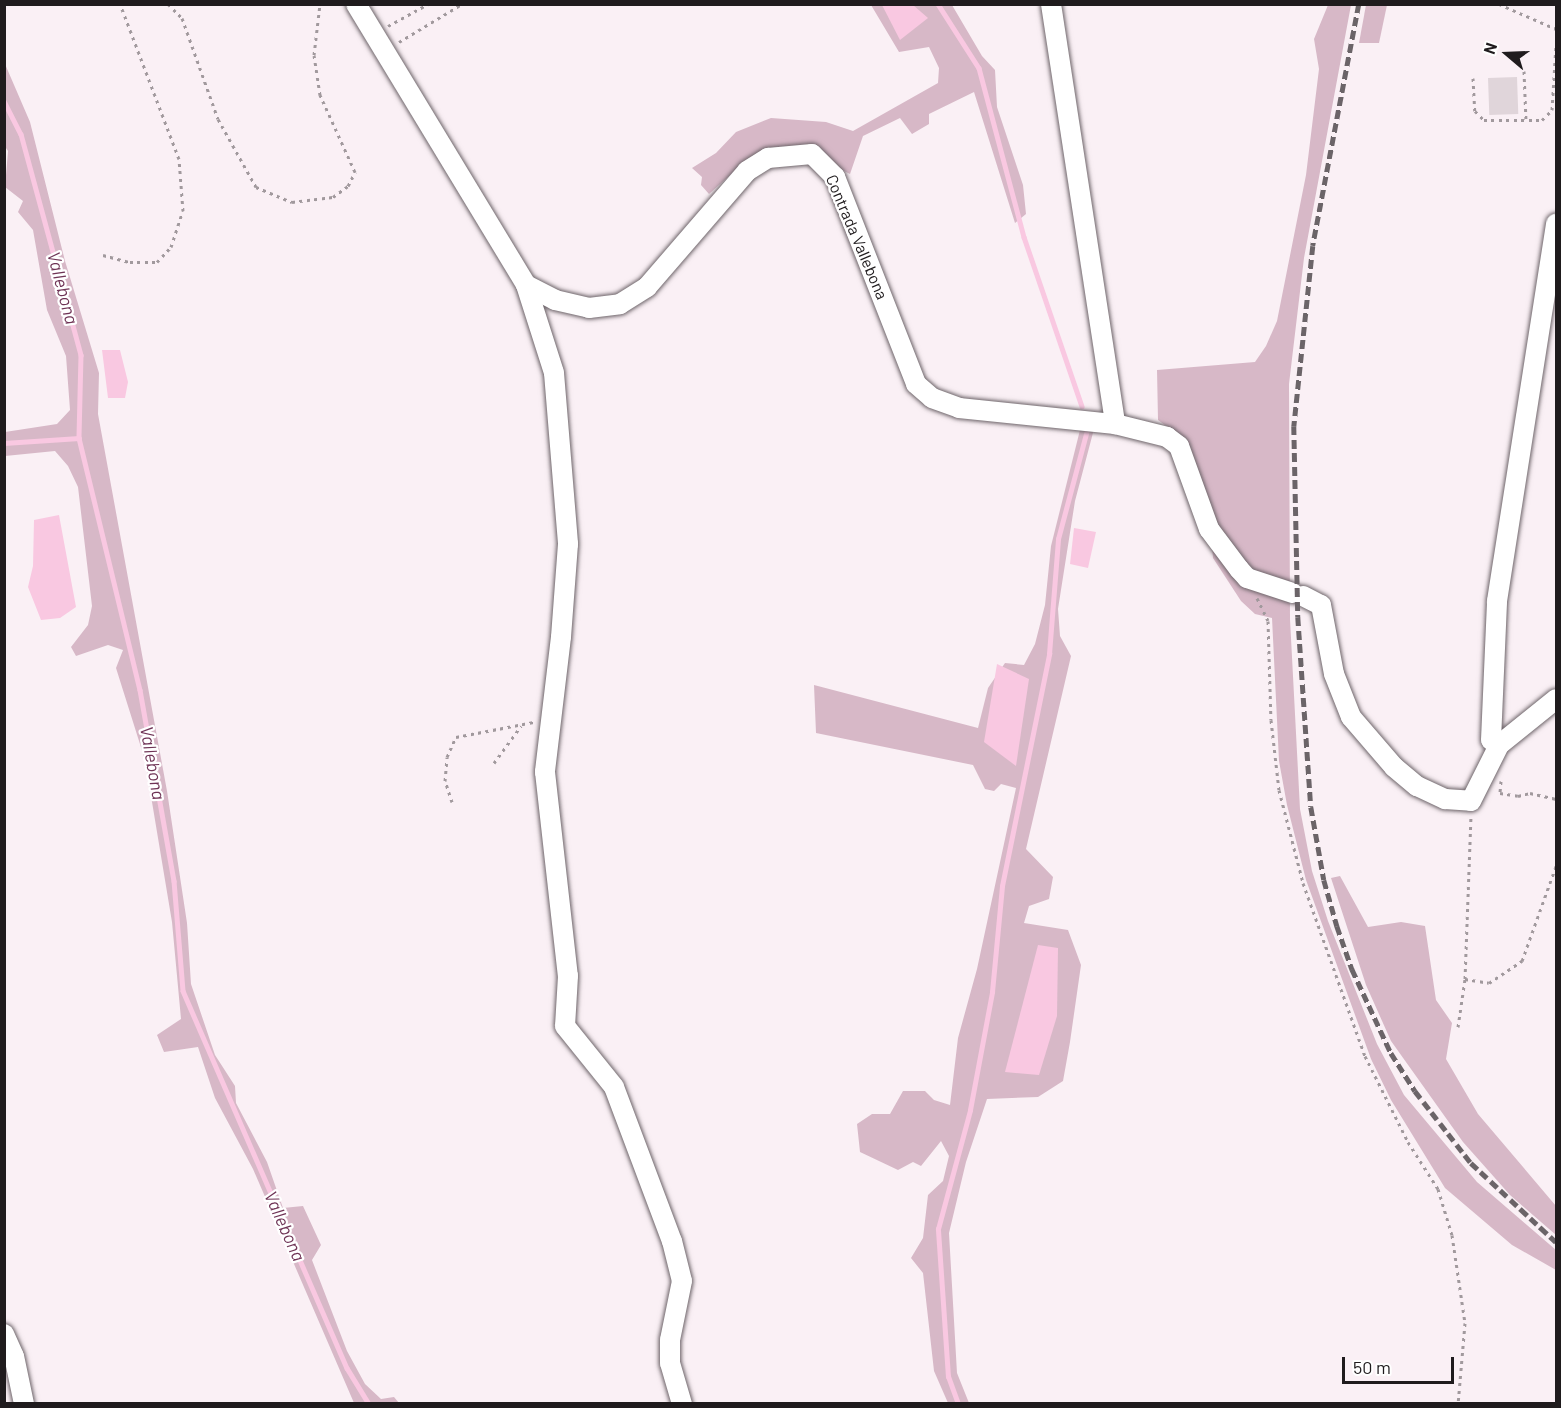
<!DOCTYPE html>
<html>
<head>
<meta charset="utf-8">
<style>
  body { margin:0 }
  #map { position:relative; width:1561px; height:1408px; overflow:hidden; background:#faf0f5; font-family:Barlow,sans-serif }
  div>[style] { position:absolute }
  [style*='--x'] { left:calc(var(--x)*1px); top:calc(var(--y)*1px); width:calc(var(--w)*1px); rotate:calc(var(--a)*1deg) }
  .green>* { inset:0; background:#d7b8c7 }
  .water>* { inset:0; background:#f9c8e1 }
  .stream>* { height:4.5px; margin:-2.25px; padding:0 2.25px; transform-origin:2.25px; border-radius:2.25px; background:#f9c8e1 }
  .building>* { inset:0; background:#e0d5da; transform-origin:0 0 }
  .path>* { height:3px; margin-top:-1.5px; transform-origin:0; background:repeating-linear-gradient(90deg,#a1999d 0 3px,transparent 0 7.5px) }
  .roads { filter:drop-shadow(0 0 2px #6e656a) drop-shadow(0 0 2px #6e656a) }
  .minor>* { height:20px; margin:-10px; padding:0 10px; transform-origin:10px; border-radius:10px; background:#fff }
  .rail>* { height:4.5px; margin-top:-2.25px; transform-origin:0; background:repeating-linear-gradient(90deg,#6b6468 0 9px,transparent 0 13.5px) }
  span { translate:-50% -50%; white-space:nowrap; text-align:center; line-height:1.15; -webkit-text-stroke:4.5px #fff; paint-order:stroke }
  .street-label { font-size:16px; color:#1f1b1d }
  .water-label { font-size:18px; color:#6f3456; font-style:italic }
  .frame { position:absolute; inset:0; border:6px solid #1f1b1d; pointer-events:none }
  .north { position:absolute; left:1477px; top:24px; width:60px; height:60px; -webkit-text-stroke:4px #fff; paint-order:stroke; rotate:289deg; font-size:16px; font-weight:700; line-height:24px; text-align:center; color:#1f1b1d }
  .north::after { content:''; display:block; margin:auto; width:21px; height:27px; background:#1f1b1d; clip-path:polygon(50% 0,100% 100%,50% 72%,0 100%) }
  .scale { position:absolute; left:1342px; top:1357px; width:112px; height:27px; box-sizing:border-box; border:3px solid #1f1b1d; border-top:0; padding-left:8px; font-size:18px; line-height:21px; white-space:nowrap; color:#1f1b1d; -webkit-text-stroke:4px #fff; paint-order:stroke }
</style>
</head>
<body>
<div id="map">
  <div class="green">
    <div style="clip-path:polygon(871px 5px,952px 5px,982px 56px,995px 70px,997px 107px,1023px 185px,1026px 214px,1015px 223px,974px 92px,929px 114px,929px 124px,912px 134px,900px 118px,863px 136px,850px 174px,838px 168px,821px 149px,774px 147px,739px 167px,709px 194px,701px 185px,702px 177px,692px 168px,716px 153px,736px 132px,771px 118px,826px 122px,853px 131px,938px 83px,939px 68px,929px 47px,899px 52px)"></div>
    <div style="clip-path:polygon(1328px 5px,1351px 5px,1304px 258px,1289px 384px,1290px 619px,1300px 809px,1312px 871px,1328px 921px,1377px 1044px,1404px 1095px,1477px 1182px,1556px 1250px,1556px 1270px,1512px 1245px,1445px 1188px,1391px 1100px,1371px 1059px,1306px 880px,1287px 805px,1279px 761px,1272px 618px,1255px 614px,1241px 601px,1213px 558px,1210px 519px,1180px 436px,1158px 420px,1157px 370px,1255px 362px,1266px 346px,1277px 321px,1306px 175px,1319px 69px,1314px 39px)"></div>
    <div style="clip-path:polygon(1366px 5px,1387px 5px,1379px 43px,1359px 43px)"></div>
    <div style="clip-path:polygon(5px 64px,30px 122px,65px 261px,99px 373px,98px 414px,167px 791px,187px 923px,191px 984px,215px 1055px,235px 1086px,236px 1103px,267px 1162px,283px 1208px,303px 1206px,321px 1245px,312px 1260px,347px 1351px,365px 1384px,381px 1399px,394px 1397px,399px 1403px,354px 1403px,253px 1169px,215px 1098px,198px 1047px,164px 1052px,157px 1035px,181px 1019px,172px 922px,145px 760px,116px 668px,123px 650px,108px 645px,76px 656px,71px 647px,88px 625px,92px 606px,78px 487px,68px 466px,55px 451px,5px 456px,5px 432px,57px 424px,70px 410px,66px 356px,47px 310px,33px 230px,18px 212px,23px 201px,5px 187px,8px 151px,4px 145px)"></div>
    <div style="clip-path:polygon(1094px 429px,1075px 501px,1058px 609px,1060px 636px,1071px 656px,1026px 849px,1053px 877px,1049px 899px,1029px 906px,1024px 923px,1068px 930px,1081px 965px,1070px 1042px,1063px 1081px,1038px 1097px,987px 1099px,966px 1162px,949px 1233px,957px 1373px,969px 1403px,948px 1403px,934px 1371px,923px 1273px,911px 1258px,923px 1238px,928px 1195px,943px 1181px,949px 1156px,941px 1141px,921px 1166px,913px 1162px,898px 1170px,860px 1152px,857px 1124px,872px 1114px,890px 1114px,903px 1091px,925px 1091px,934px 1100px,950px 1105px,958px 1038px,977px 969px,1016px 788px,1001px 784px,994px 791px,985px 789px,973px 765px,816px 733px,814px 685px,978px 728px,988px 688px,1005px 663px,1024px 665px,1035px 644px,1045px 605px,1051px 546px,1080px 430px)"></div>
    <div style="clip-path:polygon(1340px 876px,1368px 927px,1401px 922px,1425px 926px,1436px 1000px,1452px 1023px,1446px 1059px,1478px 1114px,1556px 1206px,1556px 1235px,1510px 1195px,1463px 1142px,1391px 1041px,1366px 985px,1331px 878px)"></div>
  </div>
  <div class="water">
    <div style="clip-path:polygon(882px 5px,913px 5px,928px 18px,900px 40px)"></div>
    <div style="clip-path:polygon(102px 350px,120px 350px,128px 382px,125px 398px,108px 398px)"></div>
    <div style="clip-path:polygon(59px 515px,76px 607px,60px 618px,41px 620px,28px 587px,33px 566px,34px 520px)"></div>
    <div style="clip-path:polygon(1074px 528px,1096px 532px,1088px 568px,1070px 564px)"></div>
    <div style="clip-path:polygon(997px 664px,1029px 679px,1016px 766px,984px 742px)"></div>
    <div style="clip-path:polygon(1038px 945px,1058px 948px,1057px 1016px,1039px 1075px,1005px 1072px)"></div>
  </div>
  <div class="stream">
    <div style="--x:938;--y:4;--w:76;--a:57.4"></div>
    <div style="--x:979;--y:68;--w:175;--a:75.1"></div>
    <div style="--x:1024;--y:237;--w:179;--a:71.1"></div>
    <div style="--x:4;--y:101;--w:37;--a:63"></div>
    <div style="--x:21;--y:134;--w:229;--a:74.8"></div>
    <div style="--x:81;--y:355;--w:83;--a:91.4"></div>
    <div style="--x:79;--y:438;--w:259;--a:76.4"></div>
    <div style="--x:140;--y:690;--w:194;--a:79.9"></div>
    <div style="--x:174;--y:881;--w:110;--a:85.3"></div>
    <div style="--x:183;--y:991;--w:411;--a:66.5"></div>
    <div style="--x:347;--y:1368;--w:42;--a:58.6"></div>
    <div style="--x:4;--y:443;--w:75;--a:-3.8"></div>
    <div style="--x:958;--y:1404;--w:29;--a:-110"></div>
    <div style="--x:948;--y:1377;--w:148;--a:-93.9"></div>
    <div style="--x:938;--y:1229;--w:123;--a:-74.9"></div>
    <div style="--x:970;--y:1110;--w:120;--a:-79.4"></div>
    <div style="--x:992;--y:992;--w:106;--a:-84.6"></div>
    <div style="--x:1002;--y:886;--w:237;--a:-78.5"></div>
    <div style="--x:1049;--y:654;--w:115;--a:-85.5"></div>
    <div style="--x:1058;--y:539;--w:113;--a:-75.1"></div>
  </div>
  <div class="building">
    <div style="left:1517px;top:77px;width:37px;height:29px;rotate:88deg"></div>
  </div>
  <div class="path">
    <div style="--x:168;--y:4;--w:20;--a:45"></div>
    <div style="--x:182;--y:18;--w:107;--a:70.4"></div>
    <div style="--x:218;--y:119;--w:78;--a:60.8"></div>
    <div style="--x:256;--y:187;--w:39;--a:23"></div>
    <div style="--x:292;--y:202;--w:41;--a:-7"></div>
    <div style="--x:333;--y:197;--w:19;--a:-36"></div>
    <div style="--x:348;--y:186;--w:16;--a:-63"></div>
    <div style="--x:355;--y:172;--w:85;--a:-114.4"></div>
    <div style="--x:320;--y:95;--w:40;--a:-98.5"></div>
    <div style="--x:314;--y:55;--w:51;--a:-83.3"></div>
    <div style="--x:1499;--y:4;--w:62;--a:23.7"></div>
    <div style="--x:388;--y:26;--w:46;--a:-28.8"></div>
    <div style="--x:399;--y:42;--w:74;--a:-31.1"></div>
    <div style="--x:1524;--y:71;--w:49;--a:87.7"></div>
    <div style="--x:1473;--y:78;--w:33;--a:87"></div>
    <div style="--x:1475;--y:111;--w:13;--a:45"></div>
    <div style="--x:1484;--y:120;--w:58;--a:0"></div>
    <div style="--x:1542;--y:120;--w:14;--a:-45"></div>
    <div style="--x:1552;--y:110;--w:66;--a:-86.5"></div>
    <div style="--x:103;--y:255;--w:28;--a:15"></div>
    <div style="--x:130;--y:262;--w:27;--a:0"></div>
    <div style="--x:157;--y:262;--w:21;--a:-47"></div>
    <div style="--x:171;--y:247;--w:38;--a:-72"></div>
    <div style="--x:183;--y:211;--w:52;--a:-94.4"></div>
    <div style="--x:179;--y:159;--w:166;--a:-110.8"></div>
    <div style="--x:1257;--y:598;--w:25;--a:64"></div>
    <div style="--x:1268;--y:621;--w:99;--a:88.3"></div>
    <div style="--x:1271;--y:720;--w:70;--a:83.5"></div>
    <div style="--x:1279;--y:790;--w:96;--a:75.5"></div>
    <div style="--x:1303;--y:883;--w:184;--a:70.3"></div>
    <div style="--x:1365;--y:1056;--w:96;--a:63.4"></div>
    <div style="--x:1408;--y:1142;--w:56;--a:57.4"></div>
    <div style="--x:1438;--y:1189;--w:48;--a:73.1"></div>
    <div style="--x:1452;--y:1235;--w:89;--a:81.6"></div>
    <div style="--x:1465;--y:1323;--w:81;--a:94.9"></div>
    <div style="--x:494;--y:763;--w:46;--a:-53.9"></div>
    <div style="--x:1501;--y:781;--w:12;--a:95"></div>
    <div style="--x:1500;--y:793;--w:18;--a:9"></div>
    <div style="--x:1518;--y:796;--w:12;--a:-14"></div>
    <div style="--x:1530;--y:793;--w:27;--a:13"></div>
    <div style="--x:452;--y:802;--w:22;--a:-108"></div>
    <div style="--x:445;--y:781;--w:24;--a:-85"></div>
    <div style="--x:447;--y:757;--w:22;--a:-66"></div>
    <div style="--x:456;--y:737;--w:79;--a:-10.9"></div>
    <div style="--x:1465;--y:979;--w:24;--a:9"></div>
    <div style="--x:1489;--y:983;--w:40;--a:-34"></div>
    <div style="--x:1522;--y:961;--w:101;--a:-70.3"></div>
    <div style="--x:1458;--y:1027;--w:49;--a:-81.7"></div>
    <div style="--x:1465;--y:979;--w:162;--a:-87.9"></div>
  </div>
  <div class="roads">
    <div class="minor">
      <div style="--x:356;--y:4;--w:328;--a:58.8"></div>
      <div style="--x:526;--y:285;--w:33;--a:27"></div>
      <div style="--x:555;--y:300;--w:35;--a:13"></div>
      <div style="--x:589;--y:308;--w:31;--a:-7"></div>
      <div style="--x:620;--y:304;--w:32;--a:-32"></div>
      <div style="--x:647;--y:287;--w:153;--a:-49.2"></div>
      <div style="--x:747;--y:171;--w:25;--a:-32"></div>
      <div style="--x:768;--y:158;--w:44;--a:-5.2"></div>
      <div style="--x:812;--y:154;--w:33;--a:45"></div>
      <div style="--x:835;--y:177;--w:222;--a:68.6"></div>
      <div style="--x:916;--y:384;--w:21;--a:41"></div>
      <div style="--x:932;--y:398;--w:29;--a:20"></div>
      <div style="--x:959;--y:408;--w:157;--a:5.9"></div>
      <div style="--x:1115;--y:424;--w:54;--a:14"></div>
      <div style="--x:1167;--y:437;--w:15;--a:37"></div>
      <div style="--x:1179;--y:446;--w:88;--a:70.1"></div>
      <div style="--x:1209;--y:529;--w:50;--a:53.1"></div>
      <div style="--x:1239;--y:569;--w:12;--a:48"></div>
      <div style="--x:1247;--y:578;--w:48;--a:18.1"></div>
      <div style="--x:1051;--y:4;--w:425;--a:81.3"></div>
      <div style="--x:526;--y:285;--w:92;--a:72.3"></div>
      <div style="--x:554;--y:373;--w:172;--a:85.3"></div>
      <div style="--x:568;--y:544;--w:93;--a:94.3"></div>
      <div style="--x:561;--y:637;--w:136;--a:96.8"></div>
      <div style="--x:545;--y:772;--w:205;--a:83.6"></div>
      <div style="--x:568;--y:976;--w:50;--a:93.4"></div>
      <div style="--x:565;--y:1026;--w:78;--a:51.2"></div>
      <div style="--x:614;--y:1087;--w:165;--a:69.4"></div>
      <div style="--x:672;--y:1241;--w:41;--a:76"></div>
      <div style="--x:682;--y:1281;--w:60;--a:101.5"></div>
      <div style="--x:670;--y:1340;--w:23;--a:90"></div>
      <div style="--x:670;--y:1363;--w:43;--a:73.7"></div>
      <div style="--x:1303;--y:596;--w:20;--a:27"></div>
      <div style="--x:1321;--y:605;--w:70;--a:79.3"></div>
      <div style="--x:1334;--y:674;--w:46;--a:68.4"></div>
      <div style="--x:1351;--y:717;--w:66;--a:49.3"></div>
      <div style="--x:1394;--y:767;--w:30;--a:40"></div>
      <div style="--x:1417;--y:786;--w:31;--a:25"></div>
      <div style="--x:1445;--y:799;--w:26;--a:4"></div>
      <div style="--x:1471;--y:801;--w:63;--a:-63.4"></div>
      <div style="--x:1499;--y:745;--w:73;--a:-38.9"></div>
      <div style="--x:1499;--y:745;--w:9;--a:-148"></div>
      <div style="--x:1491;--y:740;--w:139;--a:-87.5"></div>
      <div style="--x:1497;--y:601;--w:382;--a:-81.1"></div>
      <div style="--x:4;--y:1334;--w:24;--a:66"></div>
      <div style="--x:14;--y:1356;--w:49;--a:78.2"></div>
    </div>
  </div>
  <div class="rail">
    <div style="--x:1359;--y:4;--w:246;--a:100.8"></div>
    <div style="--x:1313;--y:246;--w:181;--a:96"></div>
    <div style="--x:1294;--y:426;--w:191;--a:88.8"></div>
    <div style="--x:1298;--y:617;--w:190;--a:86.1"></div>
    <div style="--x:1311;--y:807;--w:74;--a:79.9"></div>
    <div style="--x:1324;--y:880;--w:48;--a:74.2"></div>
    <div style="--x:1337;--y:926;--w:46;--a:70.8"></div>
    <div style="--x:1352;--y:969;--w:93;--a:65.1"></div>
    <div style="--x:1391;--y:1053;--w:45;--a:57.7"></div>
    <div style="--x:1415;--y:1091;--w:91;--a:52.1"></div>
    <div style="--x:1471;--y:1163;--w:116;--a:42.9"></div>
  </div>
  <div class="street-label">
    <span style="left:857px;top:237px;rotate:67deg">Contrada Vallebona</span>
  </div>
  <div class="water-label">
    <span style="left:63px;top:288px;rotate:75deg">Vallebona</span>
    <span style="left:153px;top:763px;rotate:80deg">Vallebona</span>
    <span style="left:285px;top:1226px;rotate:66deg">Vallebona</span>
  </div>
  <div class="frame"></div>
  <div class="north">N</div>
  <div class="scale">50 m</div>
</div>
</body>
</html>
